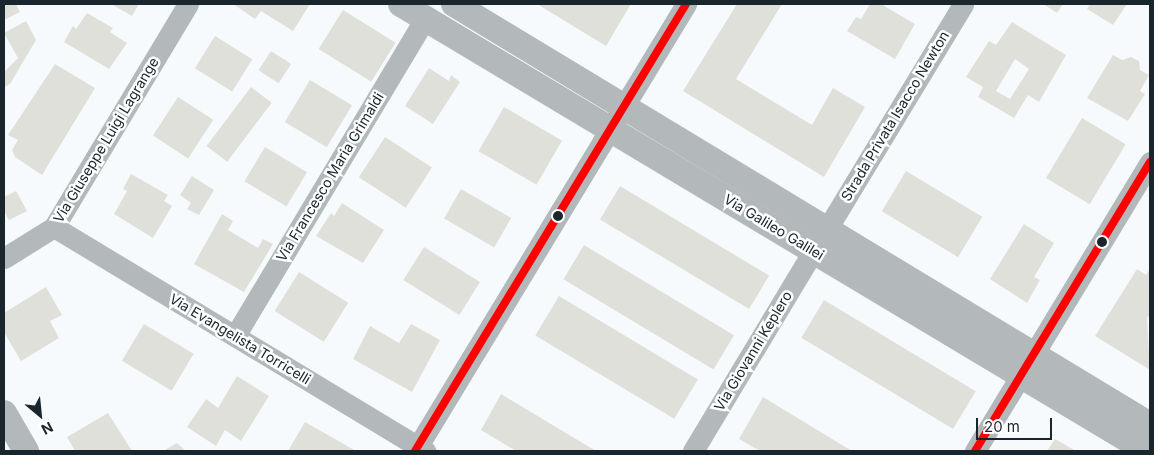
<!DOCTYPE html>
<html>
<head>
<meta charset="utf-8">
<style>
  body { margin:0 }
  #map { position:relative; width:1154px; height:455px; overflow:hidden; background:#f7fafc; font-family:Inter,sans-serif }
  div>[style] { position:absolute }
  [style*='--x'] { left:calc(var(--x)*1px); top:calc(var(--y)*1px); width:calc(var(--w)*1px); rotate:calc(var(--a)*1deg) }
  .building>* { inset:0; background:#e0e0db; transform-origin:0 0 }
  .minor>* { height:21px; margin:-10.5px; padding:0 10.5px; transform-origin:10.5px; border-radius:10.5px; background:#b3b8bb }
  .tertiary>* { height:26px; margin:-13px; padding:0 13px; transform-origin:13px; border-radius:13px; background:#b3b8bb }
  .bus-1>* { height:8px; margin:-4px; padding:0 4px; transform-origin:4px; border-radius:4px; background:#f00 }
  .dots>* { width:14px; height:14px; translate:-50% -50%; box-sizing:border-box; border:2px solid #fff; border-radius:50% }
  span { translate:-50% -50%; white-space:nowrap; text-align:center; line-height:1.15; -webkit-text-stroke:5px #fff; paint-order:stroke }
  .street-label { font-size:14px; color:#19262d }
  .frame { position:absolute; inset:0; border:5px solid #19262d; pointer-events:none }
  .north { position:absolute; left:15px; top:390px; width:50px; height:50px; -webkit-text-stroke:4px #fff; paint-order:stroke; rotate:152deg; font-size:14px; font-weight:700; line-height:20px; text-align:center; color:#19262d }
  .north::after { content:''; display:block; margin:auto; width:18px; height:22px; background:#19262d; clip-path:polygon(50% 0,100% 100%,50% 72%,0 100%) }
  .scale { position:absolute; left:976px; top:418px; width:76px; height:22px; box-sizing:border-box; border:2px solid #19262d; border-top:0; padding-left:6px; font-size:15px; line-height:18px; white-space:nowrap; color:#19262d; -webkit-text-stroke:4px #fff; paint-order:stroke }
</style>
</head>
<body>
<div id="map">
  <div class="building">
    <div style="clip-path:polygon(4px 4px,16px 4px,20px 12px,4px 20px)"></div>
    <div style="clip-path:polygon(111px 4px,139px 4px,132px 16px)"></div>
    <div style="clip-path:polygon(233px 4px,310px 4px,293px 31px,261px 11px,255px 19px)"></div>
    <div style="clip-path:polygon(537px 4px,631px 4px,606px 46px)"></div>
    <div style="clip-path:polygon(737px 4px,782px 4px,736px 79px,812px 125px,833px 88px,865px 107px,824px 177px,683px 91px)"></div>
    <div style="clip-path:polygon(870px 4px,881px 4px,915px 24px,895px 59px,847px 31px,856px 17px,861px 19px)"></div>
    <div style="clip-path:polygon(1043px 4px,1063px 4px,1057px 13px)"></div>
    <div style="clip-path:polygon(1090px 4px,1127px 4px,1113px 25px,1087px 9px)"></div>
    <div style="left:343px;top:10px;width:62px;height:46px;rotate:32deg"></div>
    <div style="clip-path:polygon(87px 13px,113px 28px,110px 32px,127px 43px,109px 69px,64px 42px,73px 26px,76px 29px)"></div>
    <div style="clip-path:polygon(26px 21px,36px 40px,10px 84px,4px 87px,4px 72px,18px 58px,4px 33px)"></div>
    <div style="clip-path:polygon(evenodd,1012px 22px,1066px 55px,1039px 102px,1028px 95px,1014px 118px,978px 97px,983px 87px,966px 77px,989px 41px,996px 45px,1012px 22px,1015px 59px,1029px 69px,1010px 99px,996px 91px,1015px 59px)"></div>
    <div style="left:215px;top:36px;width:44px;height:38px;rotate:32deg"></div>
    <div style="left:271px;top:51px;width:24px;height:23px;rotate:33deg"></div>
    <div style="clip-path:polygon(1113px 55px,1122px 60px,1131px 57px,1139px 61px,1140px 70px,1149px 75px,1140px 91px,1145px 94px,1128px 121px,1087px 98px)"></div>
    <div style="clip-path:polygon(55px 64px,95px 88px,42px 175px,15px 157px,12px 150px,18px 140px,8px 135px)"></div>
    <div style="clip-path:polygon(429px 68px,449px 81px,451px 75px,460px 82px,433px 124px,405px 106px)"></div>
    <div style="left:310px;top:80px;width:49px;height:49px;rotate:31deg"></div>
    <div style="left:251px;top:87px;width:26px;height:74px;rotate:37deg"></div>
    <div style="left:178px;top:97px;width:42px;height:46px;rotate:33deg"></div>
    <div style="left:504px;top:107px;width:67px;height:51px;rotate:30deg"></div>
    <div style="left:1082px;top:118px;width:51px;height:70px;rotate:31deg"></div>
    <div style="left:385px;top:137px;width:56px;height:48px;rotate:33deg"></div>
    <div style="left:265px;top:147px;width:49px;height:40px;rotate:31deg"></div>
    <div style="left:906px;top:171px;width:89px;height:47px;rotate:31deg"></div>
    <div style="clip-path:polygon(131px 174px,168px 195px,164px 201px,172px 206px,153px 238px,114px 214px,127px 191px,123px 189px)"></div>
    <div style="clip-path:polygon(192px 176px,214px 190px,199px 215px,187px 209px,191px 203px,180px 195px)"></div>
    <div style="left:620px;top:186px;width:174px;height:39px;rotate:31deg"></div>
    <div style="left:461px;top:189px;width:58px;height:34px;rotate:30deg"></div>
    <div style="clip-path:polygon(16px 191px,27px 211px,9px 220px,4px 211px,4px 197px)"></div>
    <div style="clip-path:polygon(342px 203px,384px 230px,363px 263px,316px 236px,331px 213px,334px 216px)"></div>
    <div style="clip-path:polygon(222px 214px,233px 221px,228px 230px,258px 248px,263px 239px,273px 244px,244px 292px,194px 264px)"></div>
    <div style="clip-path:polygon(1024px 224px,1054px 243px,1034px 277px,1040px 280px,1027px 303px,990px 279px)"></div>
    <div style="left:584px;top:245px;width:175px;height:40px;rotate:31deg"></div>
    <div style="left:424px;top:247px;width:66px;height:39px;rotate:32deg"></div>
    <div style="clip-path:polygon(1137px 269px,1146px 275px,1150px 269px,1150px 314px,1147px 318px,1150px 370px,1095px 336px)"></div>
    <div style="left:299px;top:272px;width:58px;height:46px;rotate:32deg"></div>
    <div style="clip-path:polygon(46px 287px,62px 315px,50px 321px,59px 338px,21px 361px,4px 332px,4px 313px)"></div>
    <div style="left:559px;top:296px;width:162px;height:46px;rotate:31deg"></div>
    <div style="left:824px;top:300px;width:177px;height:44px;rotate:31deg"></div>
    <div style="left:144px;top:324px;width:58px;height:43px;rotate:31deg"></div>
    <div style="clip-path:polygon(411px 324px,440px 340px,412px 392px,353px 359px,370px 326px,399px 343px)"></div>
    <div style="clip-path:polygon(237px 376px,269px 396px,241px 441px,225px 430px,216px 446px,187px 427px,206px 399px,218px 408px)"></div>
    <div style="clip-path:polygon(501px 394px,596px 451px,516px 451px,481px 430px)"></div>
    <div style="clip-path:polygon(763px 397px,852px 451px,760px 451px,739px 439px)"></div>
    <div style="clip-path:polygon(108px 413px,132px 451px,75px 451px,67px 437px)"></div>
    <div style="clip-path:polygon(305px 422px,356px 451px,288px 451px)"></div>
    <div style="clip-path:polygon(1055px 439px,1076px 451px,1047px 451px)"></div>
    <div style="clip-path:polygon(177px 443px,186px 451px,163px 451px)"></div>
  </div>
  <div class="minor">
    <div style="--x:54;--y:227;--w:434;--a:31.1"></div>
    <div style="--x:827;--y:229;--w:263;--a:-58.8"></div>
    <div style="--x:4;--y:258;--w:59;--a:-31.8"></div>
    <div style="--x:54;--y:227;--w:260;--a:-59"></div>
    <div style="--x:235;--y:336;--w:370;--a:-59.1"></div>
    <div style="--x:415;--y:451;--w:523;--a:-58.77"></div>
    <div style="--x:693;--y:451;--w:233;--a:-59"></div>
    <div style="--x:975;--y:451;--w:338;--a:-58.8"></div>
  </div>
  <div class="tertiary">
    <div style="--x:401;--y:4;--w:870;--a:30.93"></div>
    <div style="--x:454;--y:4;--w:813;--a:31.17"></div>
    <div style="--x:4;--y:413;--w:44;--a:59.9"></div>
  </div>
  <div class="bus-1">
    <div style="--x:415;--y:451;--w:523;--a:-58.77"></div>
    <div style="--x:975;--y:451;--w:338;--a:-58.8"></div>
  </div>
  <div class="dots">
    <div style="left:558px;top:216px;background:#19262d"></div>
    <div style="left:1102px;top:242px;background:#19262d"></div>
  </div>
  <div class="street-label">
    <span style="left:895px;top:116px;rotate:-59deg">Strada Privata Isacco Newton</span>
    <span style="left:106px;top:140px;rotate:-59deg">Via Giuseppe Luigi Lagrange</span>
    <span style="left:330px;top:177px;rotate:-59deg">Via Francesco Maria Grimaldi</span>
    <span style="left:774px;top:227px;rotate:31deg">Via Galileo Galilei</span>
    <span style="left:240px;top:339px;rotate:31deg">Via Evangelista Torricelli</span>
    <span style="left:753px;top:351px;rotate:-59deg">Via Giovanni Keplero</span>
  </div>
  <div class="frame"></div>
  <div class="north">N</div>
  <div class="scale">20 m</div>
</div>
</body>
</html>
